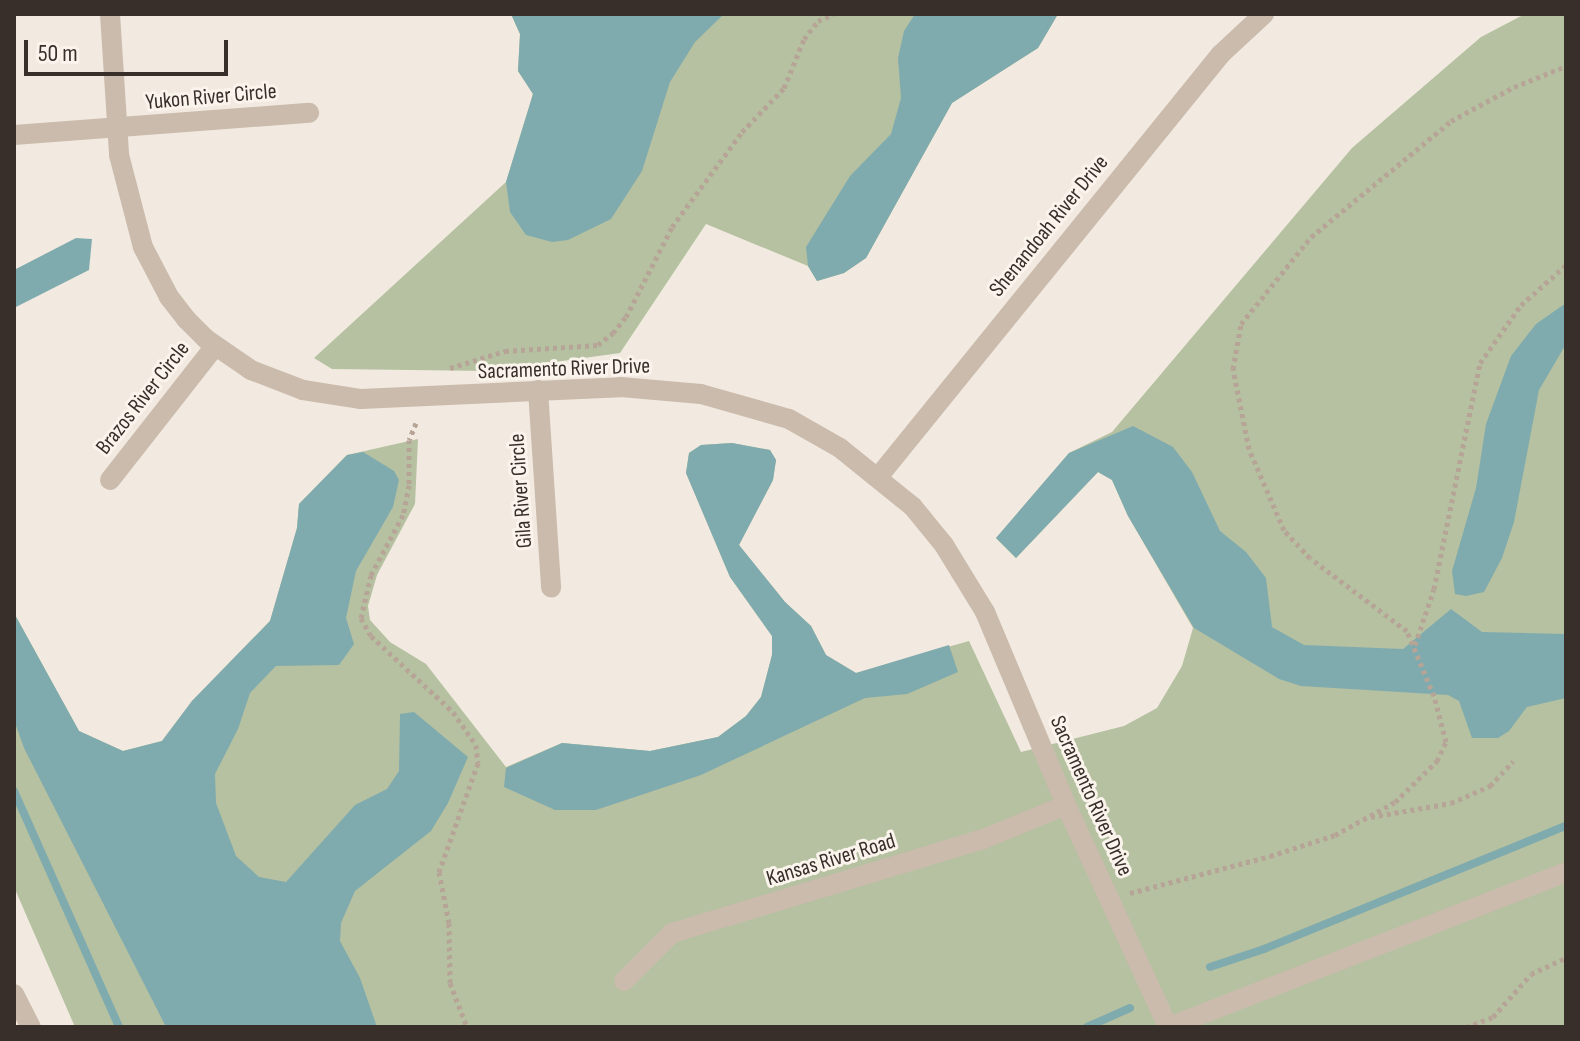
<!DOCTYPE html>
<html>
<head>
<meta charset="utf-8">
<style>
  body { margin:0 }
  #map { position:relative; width:1580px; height:1041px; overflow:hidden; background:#f2eae0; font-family:"Sofia Sans Condensed",sans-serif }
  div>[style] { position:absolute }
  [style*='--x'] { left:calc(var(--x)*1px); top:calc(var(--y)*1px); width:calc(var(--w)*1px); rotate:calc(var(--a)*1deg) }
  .green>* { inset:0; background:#b5c1a0 }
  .water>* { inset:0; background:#80abae }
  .stream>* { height:8px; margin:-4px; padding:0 4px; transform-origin:4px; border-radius:4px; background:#80abae }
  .path>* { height:5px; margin-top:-2.5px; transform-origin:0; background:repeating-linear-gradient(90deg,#b6a596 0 4px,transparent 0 8px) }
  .minor>* { height:20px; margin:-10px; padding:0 10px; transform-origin:10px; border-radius:10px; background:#cabbac }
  span { translate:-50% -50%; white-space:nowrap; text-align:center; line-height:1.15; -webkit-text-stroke:6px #faf4ec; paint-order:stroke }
  .street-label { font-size:22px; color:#382f2a }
  .frame { position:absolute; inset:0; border:16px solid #382f2a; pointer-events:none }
  .scale { position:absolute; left:24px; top:40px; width:204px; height:36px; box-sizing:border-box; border:4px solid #382f2a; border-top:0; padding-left:10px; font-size:24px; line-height:28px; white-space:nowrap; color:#382f2a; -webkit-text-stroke:6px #faf4ec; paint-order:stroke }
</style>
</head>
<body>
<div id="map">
  <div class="green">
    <div style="clip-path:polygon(511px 14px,1058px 14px,1038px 48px,952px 103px,866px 258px,844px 273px,817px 281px,808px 266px,706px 224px,620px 353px,489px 371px,332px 369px,314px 358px,506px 182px,533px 94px,518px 71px,520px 34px)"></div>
    <div style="clip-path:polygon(1525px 14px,1566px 14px,1566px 1027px,75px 1027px,14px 887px,14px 613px,79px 731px,123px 751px,162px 741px,192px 701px,270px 621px,297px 528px,299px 504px,347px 455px,418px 439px,415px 504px,377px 575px,368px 606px,370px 620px,390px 642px,426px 664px,506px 767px,562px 743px,650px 751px,718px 737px,746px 716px,761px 697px,772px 655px,772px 636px,730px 577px,686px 473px,689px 453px,701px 445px,732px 443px,770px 450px,776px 460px,773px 480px,739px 545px,785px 602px,811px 626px,826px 655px,856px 673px,969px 641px,1021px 752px,1124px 726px,1157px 708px,1182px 666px,1193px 628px,1128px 516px,1112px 480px,1098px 472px,1016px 558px,996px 538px,1069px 453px,1112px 432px,1352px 148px,1481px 37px)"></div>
  </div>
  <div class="water">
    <div style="clip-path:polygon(511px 14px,724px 14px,695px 42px,670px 82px,642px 171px,611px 219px,568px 240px,552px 242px,526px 235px,510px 212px,506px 182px,533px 94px,518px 71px,520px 34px)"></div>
    <div style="clip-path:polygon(915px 14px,1058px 14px,1038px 48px,952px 103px,866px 258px,844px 273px,817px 281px,808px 266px,806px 247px,850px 176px,891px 134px,901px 98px,898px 58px,904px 31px)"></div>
    <div style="clip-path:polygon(76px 238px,92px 239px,89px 270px,14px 308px,14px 270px)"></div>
    <div style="clip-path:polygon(1566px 303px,1566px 344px,1539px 390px,1514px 522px,1502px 558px,1484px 592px,1466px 596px,1455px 594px,1452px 571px,1476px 488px,1486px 424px,1511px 356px,1536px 324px)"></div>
    <div style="clip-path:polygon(1133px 426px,1173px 447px,1192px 472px,1220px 531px,1246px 552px,1266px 578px,1272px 627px,1304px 645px,1403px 649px,1451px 609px,1482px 632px,1566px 634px,1566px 698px,1527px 707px,1509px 731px,1498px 738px,1472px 738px,1459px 701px,1448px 695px,1301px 686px,1279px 679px,1194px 628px,1128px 516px,1112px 480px,1098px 472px,1016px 558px,996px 538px,1069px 453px)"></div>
    <div style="clip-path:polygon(732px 443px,770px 450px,776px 460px,773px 480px,739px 545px,785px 602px,811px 626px,826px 655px,856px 673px,949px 645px,958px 672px,907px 694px,865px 698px,701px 775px,596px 810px,555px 810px,504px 787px,506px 768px,562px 743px,650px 751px,718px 737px,746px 716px,761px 697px,772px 655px,772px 636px,730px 577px,686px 473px,689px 453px,701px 445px)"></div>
    <div style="clip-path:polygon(363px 452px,394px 471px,399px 480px,393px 507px,356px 571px,346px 618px,354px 644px,339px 665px,276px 666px,250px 693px,238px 729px,215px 774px,216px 803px,236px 856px,259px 877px,286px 882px,355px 805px,387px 789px,399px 771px,400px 714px,414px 712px,468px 757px,448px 803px,431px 831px,355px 891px,341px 923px,340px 941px,360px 978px,377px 1027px,166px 1027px,24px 748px,14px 720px,14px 613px,79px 731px,123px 751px,162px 741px,192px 701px,270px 621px,297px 528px,299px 504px,347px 455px)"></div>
  </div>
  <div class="stream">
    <div style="--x:14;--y:791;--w:258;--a:66"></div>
    <div style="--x:1210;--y:967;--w:57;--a:-18.4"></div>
    <div style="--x:1264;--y:949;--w:326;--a:-22.2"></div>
    <div style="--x:1087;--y:1027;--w:47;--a:-23.8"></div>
  </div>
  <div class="path">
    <div style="--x:450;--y:368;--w:58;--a:-17.2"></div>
    <div style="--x:505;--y:351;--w:93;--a:-3.7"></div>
    <div style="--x:598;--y:345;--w:19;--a:-39"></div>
    <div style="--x:613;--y:333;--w:21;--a:-51"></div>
    <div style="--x:626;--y:317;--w:101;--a:-62.9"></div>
    <div style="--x:672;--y:227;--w:118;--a:-53.6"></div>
    <div style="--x:742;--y:132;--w:61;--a:-46.3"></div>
    <div style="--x:784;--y:88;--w:53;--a:-67.8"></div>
    <div style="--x:804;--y:39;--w:23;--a:-52"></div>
    <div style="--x:818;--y:21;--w:17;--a:-24"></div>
    <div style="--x:416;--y:423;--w:18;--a:112"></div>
    <div style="--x:409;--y:440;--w:45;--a:90"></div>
    <div style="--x:409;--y:485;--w:31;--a:101"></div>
    <div style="--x:403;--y:515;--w:68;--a:118.1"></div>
    <div style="--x:371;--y:575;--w:44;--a:103.1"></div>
    <div style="--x:361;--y:618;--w:21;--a:61"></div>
    <div style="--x:371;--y:636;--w:112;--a:42.8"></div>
    <div style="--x:453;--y:712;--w:40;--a:55.1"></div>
    <div style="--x:476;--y:745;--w:18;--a:84"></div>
    <div style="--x:478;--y:763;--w:116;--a:109.7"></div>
    <div style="--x:439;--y:872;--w:52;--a:78.9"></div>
    <div style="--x:449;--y:923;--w:60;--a:89"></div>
    <div style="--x:450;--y:983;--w:47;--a:68.9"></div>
    <div style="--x:1415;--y:645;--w:59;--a:-71.3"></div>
    <div style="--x:1434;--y:589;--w:231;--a:-78.5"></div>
    <div style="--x:1480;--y:363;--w:71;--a:-54.7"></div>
    <div style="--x:1521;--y:305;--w:60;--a:-41.6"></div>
    <div style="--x:1371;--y:817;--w:81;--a:-9.9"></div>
    <div style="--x:1451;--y:803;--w:43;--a:-23.6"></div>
    <div style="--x:1490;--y:786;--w:34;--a:-47"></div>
    <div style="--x:1130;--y:893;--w:145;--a:-14.8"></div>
    <div style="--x:1270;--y:856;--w:68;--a:-17.9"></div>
    <div style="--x:1335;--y:835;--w:68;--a:-28.8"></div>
    <div style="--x:1395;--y:802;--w:59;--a:-44.3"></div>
    <div style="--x:1437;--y:761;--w:21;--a:-65"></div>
    <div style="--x:1446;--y:742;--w:48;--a:-104.6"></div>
    <div style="--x:1434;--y:696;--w:70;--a:-112.6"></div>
    <div style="--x:1407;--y:631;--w:121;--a:-143"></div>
    <div style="--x:1310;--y:558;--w:38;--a:-133"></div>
    <div style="--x:1284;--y:530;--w:88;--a:-113.4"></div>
    <div style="--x:1249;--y:449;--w:82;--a:-101.3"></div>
    <div style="--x:1233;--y:369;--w:46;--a:-79.9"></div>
    <div style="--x:1241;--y:324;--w:112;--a:-51.2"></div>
    <div style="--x:1311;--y:237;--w:182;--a:-39.6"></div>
    <div style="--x:1451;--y:121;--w:72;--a:-28.4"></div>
    <div style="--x:1514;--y:87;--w:56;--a:-22"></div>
    <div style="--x:1466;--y:1027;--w:29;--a:-20"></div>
    <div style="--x:1493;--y:1017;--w:57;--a:-48.5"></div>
    <div style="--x:1531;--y:974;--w:38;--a:-25"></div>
  </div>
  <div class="minor">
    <div style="--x:110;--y:14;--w:141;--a:86.3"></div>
    <div style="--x:119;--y:155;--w:95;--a:75.4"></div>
    <div style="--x:143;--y:247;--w:56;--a:62.5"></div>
    <div style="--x:169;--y:297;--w:28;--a:52"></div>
    <div style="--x:186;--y:319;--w:28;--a:45"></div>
    <div style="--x:206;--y:339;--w:55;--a:34.6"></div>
    <div style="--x:251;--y:370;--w:56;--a:21"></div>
    <div style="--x:303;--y:390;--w:59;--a:8.8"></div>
    <div style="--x:361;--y:399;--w:260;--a:-2.6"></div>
    <div style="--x:621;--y:387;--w:80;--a:5"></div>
    <div style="--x:701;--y:394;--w:91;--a:15.9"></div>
    <div style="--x:789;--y:419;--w:59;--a:29.6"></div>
    <div style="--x:840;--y:448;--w:94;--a:38.9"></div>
    <div style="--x:913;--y:507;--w:49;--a:50.8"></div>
    <div style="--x:944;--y:545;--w:79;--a:58.5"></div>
    <div style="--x:985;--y:612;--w:209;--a:67.2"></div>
    <div style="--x:1066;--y:805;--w:244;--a:65.3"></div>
    <div style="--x:14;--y:135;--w:296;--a:-4.3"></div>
    <div style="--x:538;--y:390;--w:198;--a:86.2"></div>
    <div style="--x:879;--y:476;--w:543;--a:-50.98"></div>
    <div style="--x:1221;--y:54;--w:59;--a:-42.9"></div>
    <div style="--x:110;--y:480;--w:170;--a:-51.9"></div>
    <div style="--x:624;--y:981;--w:68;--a:-45"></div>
    <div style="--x:672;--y:933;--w:323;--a:-16.8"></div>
    <div style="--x:981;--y:840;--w:92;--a:-22.4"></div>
    <div style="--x:14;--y:994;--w:37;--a:63"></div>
    <div style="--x:1169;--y:1027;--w:426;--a:-21.3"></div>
  </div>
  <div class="street-label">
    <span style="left:211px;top:97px;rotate:-5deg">Yukon River Circle</span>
    <span style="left:1049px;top:226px;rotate:-51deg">Shenandoah River Drive</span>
    <span style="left:564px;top:369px;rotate:-2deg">Sacramento River Drive</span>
    <span style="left:143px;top:398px;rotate:-52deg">Brazos River Circle</span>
    <span style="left:521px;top:491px;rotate:-94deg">Gila River Circle</span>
    <span style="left:1091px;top:796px;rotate:66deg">Sacramento River Drive</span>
    <span style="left:831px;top:860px;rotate:-17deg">Kansas River Road</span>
  </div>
  <div class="frame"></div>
  <div class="scale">50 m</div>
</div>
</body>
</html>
